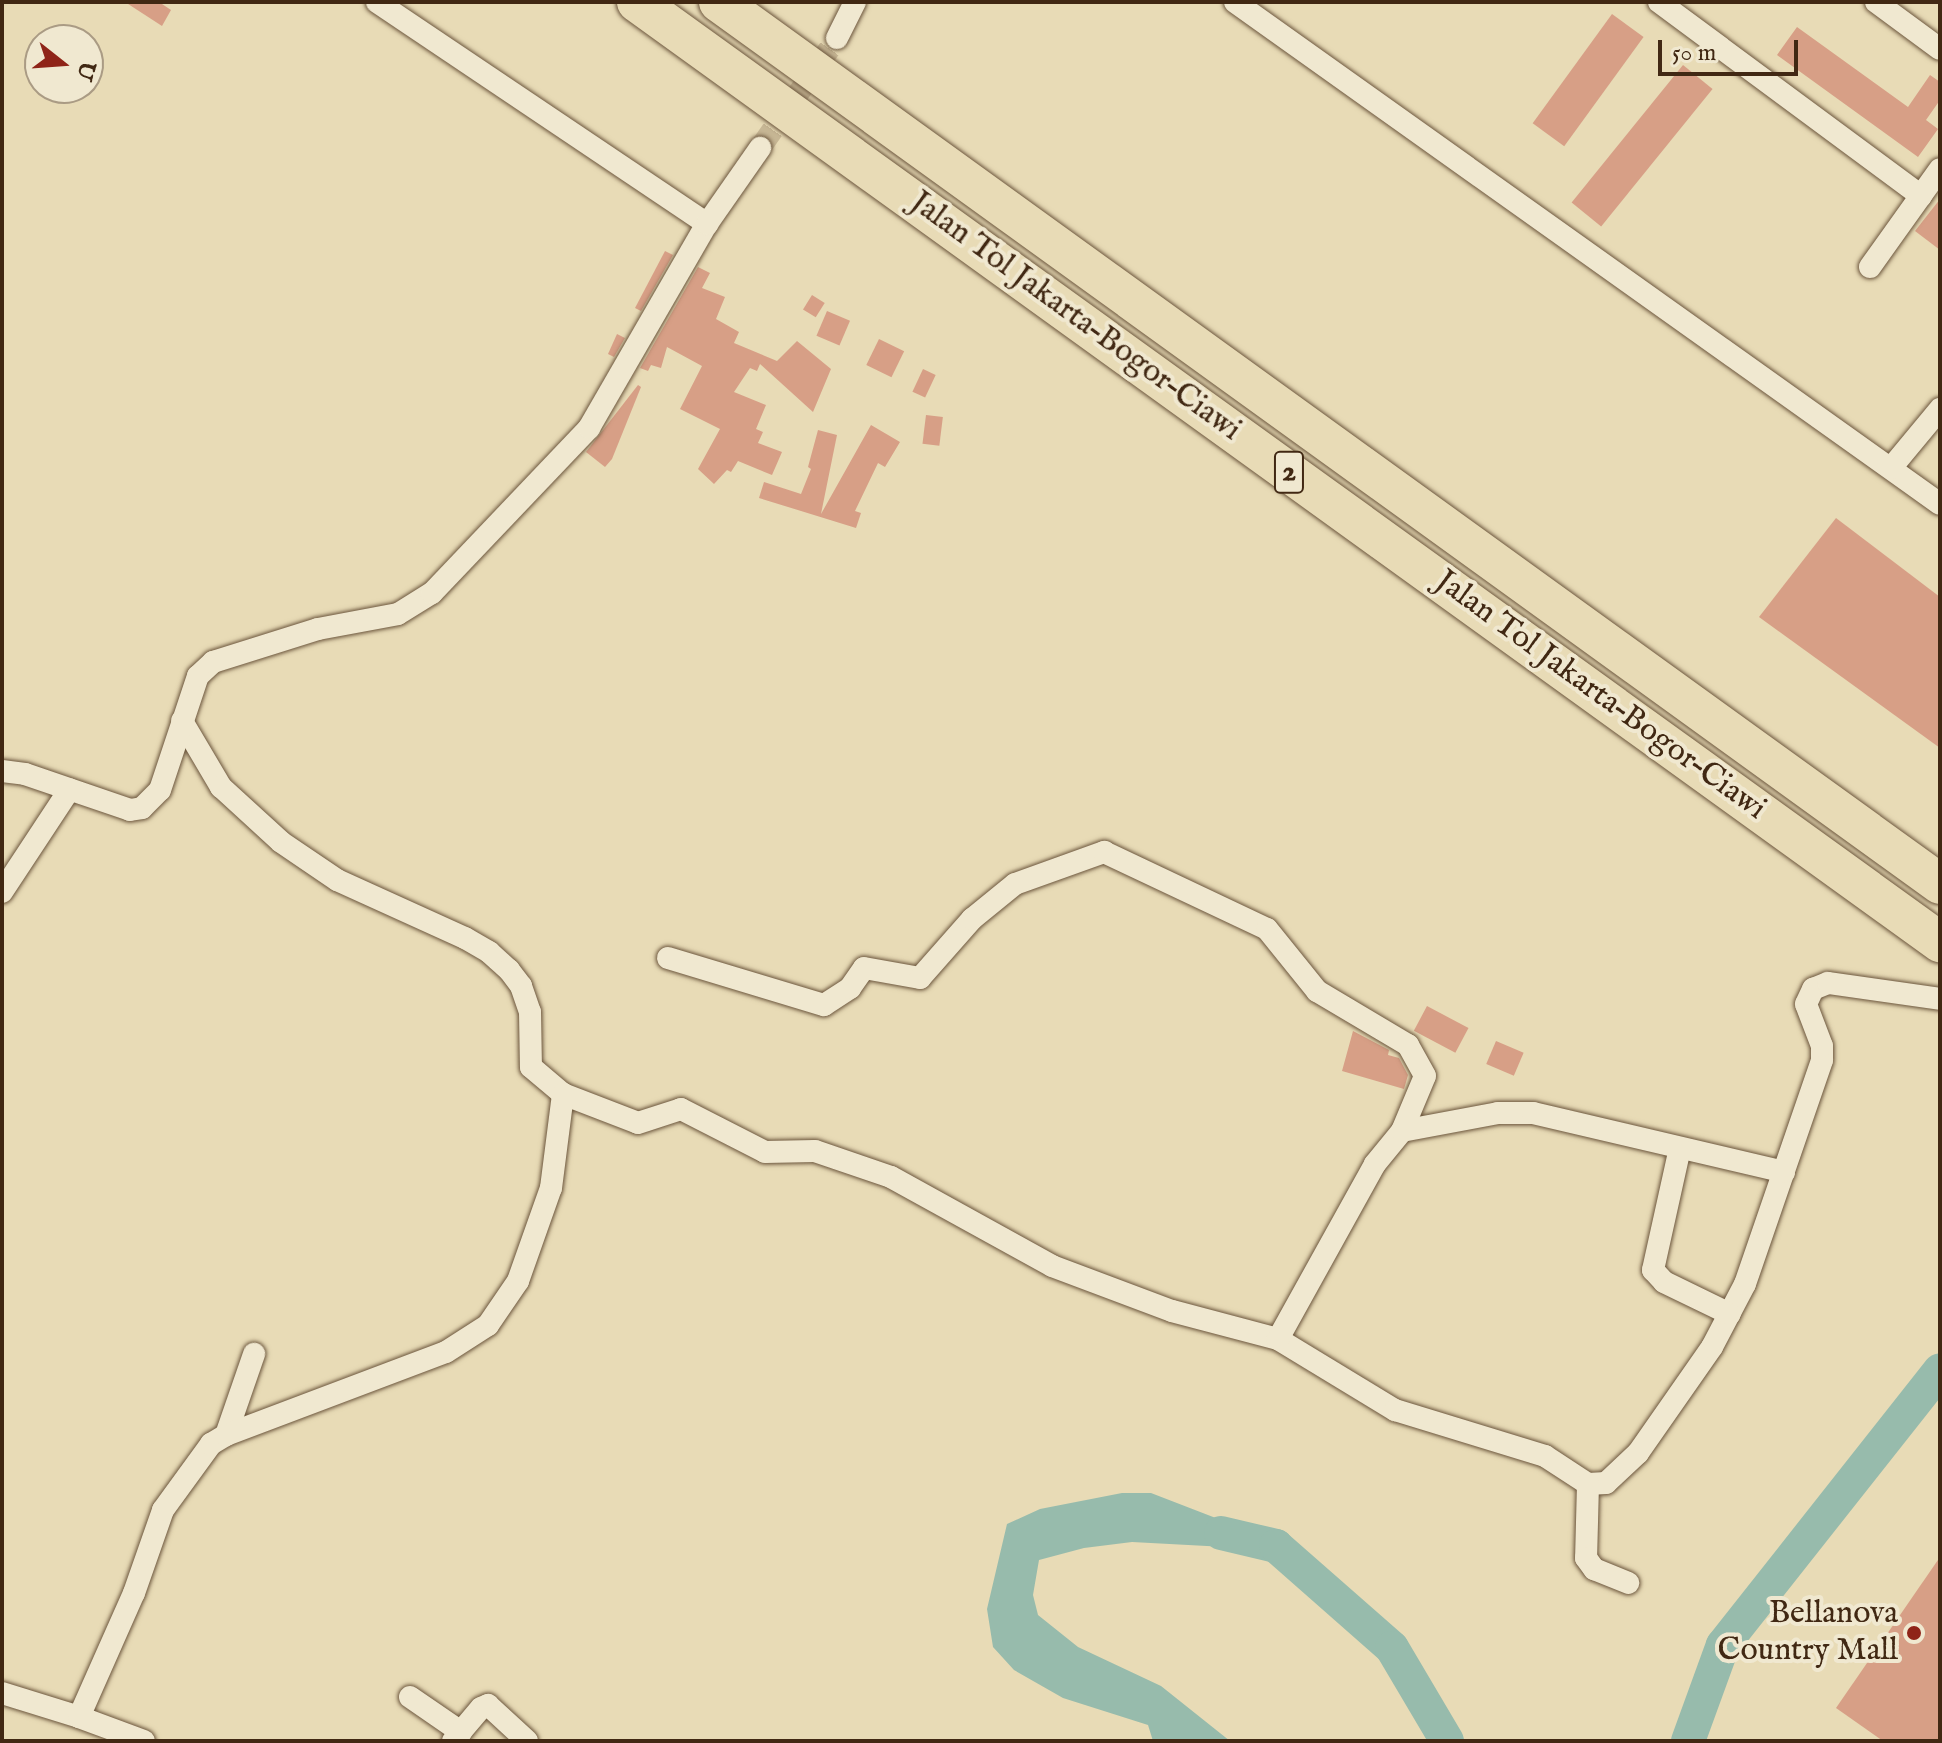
<!DOCTYPE html>
<html>
<head>
<meta charset="utf-8">
<style>
  body { margin:0 }
  #map { position:relative; width:1942px; height:1743px; overflow:hidden; background:#e8dbb6; font-family:"IM FELL English",serif }
  div>[style] { position:absolute }
  [style*='--x'] { left:calc(var(--x)*1px); top:calc(var(--y)*1px); width:calc(var(--w)*1px); rotate:calc(var(--a)*1deg) }
  .water>* { inset:0; background:#97bbac }
  .river>* { height:34px; margin:-17px; padding:0 17px; transform-origin:17px; border-radius:17px; background:#97bbac }
  .building>* { inset:0; background:#d79f86; transform-origin:0 0 }
  .minor-tunnel>* { height:22px; margin-top:-11px; transform-origin:0; background:repeating-linear-gradient(90deg,#c7b795 0 22px,transparent 0 33px) }
  .roads { filter:drop-shadow(0 0 2px #6b553c) drop-shadow(0 0 2px #6b553c) }
  .minor>* { height:22px; margin:-11px; padding:0 11px; transform-origin:11px; border-radius:11px; background:#f0e8d0 }
  .motorway>* { height:40px; margin:-20px; padding:0 20px; transform-origin:20px; border-radius:20px; background:#e8dbb6 }
  .dots>* { width:22px; height:22px; translate:-50% -50%; box-sizing:border-box; border:4px solid #f0e8d0; border-radius:50% }
  span { translate:-50% -50%; white-space:nowrap; text-align:center; line-height:1.15; -webkit-text-stroke:8px #f0e8d0; paint-order:stroke }
  .shield-label span { padding:2px 6px; background:#f0e8d0; border:2px solid; border-radius:6px; -webkit-text-stroke-width:0 }
  .shield-label { font-size:30px; color:#412813; font-weight:700 }
  .street-label { font-size:32px; color:#412813 }
  .poi-label { font-size:32px; color:#412813 }
  .right { translate:-100% -50%; text-align:right }
  .frame { position:absolute; inset:0; border:4px solid #412813; pointer-events:none }
  .north { position:absolute; left:24px; top:24px; width:80px; height:80px; box-sizing:border-box; background:#f0e8d0; border:2px solid #aa9b84; border-radius:50%; rotate:107deg; font-size:22px; font-weight:700; line-height:32px; text-align:center; color:#412813 }
  .north::after { content:''; display:block; margin:auto; width:28px; height:36px; background:#8f2418; clip-path:polygon(50% 0,100% 100%,50% 72%,0 100%) }
  .scale { position:absolute; left:1658px; top:40px; width:140px; height:36px; box-sizing:border-box; border:4px solid #412813; border-top:0; padding-left:10px; font-size:24px; line-height:28px; white-space:nowrap; color:#412813; -webkit-text-stroke:6px #f0e8d0; paint-order:stroke }
</style>
</head>
<body>
<div id="map">
  <div class="water">
    <div style="clip-path:polygon(1122px 1493px,1151px 1493px,1252px 1532px,1266px 1543px,1263px 1549px,1132px 1542px,1084px 1548px,1039px 1560px,1033px 1595px,1038px 1615px,1078px 1647px,1161px 1686px,1230px 1741px,1153px 1741px,1148px 1725px,1063px 1698px,1014px 1670px,993px 1647px,987px 1609px,1007px 1524px,1040px 1509px)"></div>
  </div>
  <div class="river">
    <div style="--x:1221;--y:1533;--w:57;--a:13.3"></div>
    <div style="--x:1276;--y:1546;--w:154;--a:41.3"></div>
    <div style="--x:1392;--y:1648;--w:108;--a:59.4"></div>
    <div style="--x:1688;--y:1741;--w:102;--a:-70"></div>
    <div style="--x:1723;--y:1645;--w:350;--a:-51.7"></div>
  </div>
  <div class="building">
    <div style="clip-path:polygon(125px 2px,159px 2px,171px 10px,162px 26px)"></div>
    <div style="left:1612px;top:14px;width:39px;height:135px;rotate:36deg"></div>
    <div style="clip-path:polygon(1797px 27px,1908px 107px,1930px 75px,1940px 82px,1940px 100px,1926px 120px,1938px 129px,1918px 157px,1777px 55px)"></div>
    <div style="left:1683px;top:65px;width:38px;height:177px;rotate:39deg"></div>
    <div style="clip-path:polygon(1940px 199px,1940px 250px,1915px 231px)"></div>
    <div style="clip-path:polygon(665px 251px,673px 255px,641px 311px,635px 308px)"></div>
    <div style="clip-path:polygon(698px 267px,710px 273px,702px 288px,725px 297px,716px 319px,739px 332px,734px 343px,777px 361px,797px 341px,831px 369px,813px 412px,760px 364px,757px 371px,750px 368px,734px 392px,766px 405px,756px 429px,763px 432px,758px 443px,782px 452px,772px 475px,738px 461px,731px 472px,727px 470px,714px 484px,698px 469px,720px 429px,680px 409px,702px 366px,667px 347px,661px 368px,651px 365px,648px 371px,640px 368px)"></div>
    <div style="left:812px;top:295px;width:15px;height:17px;rotate:32deg"></div>
    <div style="left:827px;top:311px;width:25px;height:27px;rotate:23deg"></div>
    <div style="clip-path:polygon(617px 334px,625px 338px,614px 357px,608px 354px)"></div>
    <div style="left:879px;top:339px;width:28px;height:29px;rotate:26deg"></div>
    <div style="left:923px;top:369px;width:14px;height:25px;rotate:25deg"></div>
    <div style="clip-path:polygon(638px 385px,641px 387px,612px 459px,605px 467px,586px 452px)"></div>
    <div style="left:926px;top:415px;width:17px;height:29px;rotate:7deg"></div>
    <div style="clip-path:polygon(871px 425px,900px 442px,885px 467px,878px 463px,855px 511px,861px 513px,856px 528px,759px 498px,764px 482px,801px 494px,811px 469px,808px 467px,818px 430px,837px 435px,821px 514px)"></div>
    <div style="clip-path:polygon(1836px 518px,1940px 597px,1940px 748px,1759px 617px)"></div>
    <div style="left:1427px;top:1006px;width:47px;height:28px;rotate:28deg"></div>
    <div style="clip-path:polygon(1353px 1031px,1389px 1050px,1388px 1055px,1399px 1058px,1408px 1075px,1404px 1089px,1342px 1071px)"></div>
    <div style="left:1496px;top:1041px;width:30px;height:25px;rotate:23deg"></div>
    <div style="clip-path:polygon(1940px 1557px,1940px 1741px,1883px 1741px,1836px 1708px)"></div>
  </div>
  <div class="minor-tunnel">
    <div style="--x:760;--y:148;--w:134;--a:-55"></div>
  </div>
  <div class="roads">
    <div class="minor">
      <div style="--x:377;--y:2;--w:398;--a:33.9"></div>
      <div style="--x:1235;--y:2;--w:865;--a:35.45"></div>
      <div style="--x:1659;--y:2;--w:326;--a:36.5"></div>
      <div style="--x:1876;--y:2;--w:79;--a:36.3"></div>
      <div style="--x:837;--y:38;--w:40;--a:-63.4"></div>
      <div style="--x:1870;--y:267;--w:120;--a:-54.5"></div>
      <div style="--x:1891;--y:468;--w:77;--a:-50.3"></div>
      <div style="--x:182;--y:721;--w:77;--a:59.4"></div>
      <div style="--x:221;--y:787;--w:81;--a:42.5"></div>
      <div style="--x:281;--y:842;--w:68;--a:34.2"></div>
      <div style="--x:337;--y:880;--w:141;--a:24.4"></div>
      <div style="--x:465;--y:938;--w:28;--a:30"></div>
      <div style="--x:489;--y:952;--w:27;--a:42"></div>
      <div style="--x:509;--y:970;--w:20;--a:53"></div>
      <div style="--x:521;--y:986;--w:28;--a:71"></div>
      <div style="--x:530;--y:1012;--w:55;--a:89"></div>
      <div style="--x:531;--y:1067;--w:42;--a:40.2"></div>
      <div style="--x:563;--y:1094;--w:80;--a:21.1"></div>
      <div style="--x:638;--y:1123;--w:45;--a:-18"></div>
      <div style="--x:681;--y:1109;--w:94;--a:27.1"></div>
      <div style="--x:765;--y:1152;--w:50;--a:-1.1"></div>
      <div style="--x:815;--y:1151;--w:80;--a:18.9"></div>
      <div style="--x:891;--y:1177;--w:184;--a:28.9"></div>
      <div style="--x:1052;--y:1266;--w:128;--a:20.6"></div>
      <div style="--x:1172;--y:1311;--w:110;--a:14.8"></div>
      <div style="--x:1278;--y:1339;--w:137;--a:31.3"></div>
      <div style="--x:1395;--y:1410;--w:157;--a:17"></div>
      <div style="--x:1545;--y:1456;--w:51;--a:33.1"></div>
      <div style="--x:1588;--y:1484;--w:18;--a:-3"></div>
      <div style="--x:1606;--y:1483;--w:44;--a:-43.2"></div>
      <div style="--x:1638;--y:1453;--w:129;--a:-55.1"></div>
      <div style="--x:1712;--y:1347;--w:71;--a:-62.4"></div>
      <div style="--x:1745;--y:1284;--w:237;--a:-71"></div>
      <div style="--x:1822;--y:1060;--w:14;--a:-90"></div>
      <div style="--x:1822;--y:1046;--w:45;--a:-110.9"></div>
      <div style="--x:1806;--y:1004;--w:17;--a:-65"></div>
      <div style="--x:1813;--y:989;--w:16;--a:-22"></div>
      <div style="--x:1828;--y:983;--w:113;--a:8.1"></div>
      <div style="--x:2;--y:771;--w:23;--a:7"></div>
      <div style="--x:25;--y:774;--w:111;--a:18.9"></div>
      <div style="--x:130;--y:810;--w:12;--a:-9"></div>
      <div style="--x:142;--y:808;--w:25;--a:-45"></div>
      <div style="--x:160;--y:790;--w:120;--a:-71.6"></div>
      <div style="--x:198;--y:676;--w:21;--a:-43"></div>
      <div style="--x:213;--y:662;--w:110;--a:-17.4"></div>
      <div style="--x:318;--y:629;--w:81;--a:-10.6"></div>
      <div style="--x:398;--y:614;--w:40;--a:-32"></div>
      <div style="--x:432;--y:593;--w:228;--a:-46.4"></div>
      <div style="--x:589;--y:428;--w:236;--a:-60"></div>
      <div style="--x:707;--y:224;--w:93;--a:-55.1"></div>
      <div style="--x:2;--y:892;--w:123;--a:-56.6"></div>
      <div style="--x:668;--y:958;--w:163;--a:16.8"></div>
      <div style="--x:824;--y:1005;--w:31;--a:-33"></div>
      <div style="--x:850;--y:988;--w:24;--a:-55"></div>
      <div style="--x:864;--y:968;--w:57;--a:10.1"></div>
      <div style="--x:920;--y:978;--w:79;--a:-48.6"></div>
      <div style="--x:972;--y:919;--w:55;--a:-39.1"></div>
      <div style="--x:1015;--y:884;--w:95;--a:-19.8"></div>
      <div style="--x:1104;--y:852;--w:180;--a:25.3"></div>
      <div style="--x:1267;--y:929;--w:80;--a:51.1"></div>
      <div style="--x:1317;--y:991;--w:106;--a:30.7"></div>
      <div style="--x:1408;--y:1045;--w:35;--a:61"></div>
      <div style="--x:1425;--y:1076;--w:60;--a:112.7"></div>
      <div style="--x:1402;--y:1131;--w:43;--a:129.3"></div>
      <div style="--x:1375;--y:1164;--w:200;--a:119"></div>
      <div style="--x:1402;--y:1131;--w:98;--a:-10.6"></div>
      <div style="--x:1498;--y:1113;--w:35;--a:0"></div>
      <div style="--x:1533;--y:1113;--w:258;--a:13.2"></div>
      <div style="--x:1680;--y:1148;--w:125;--a:102.5"></div>
      <div style="--x:1653;--y:1270;--w:16;--a:47"></div>
      <div style="--x:1664;--y:1282;--w:73;--a:25.9"></div>
      <div style="--x:226;--y:1435;--w:86;--a:-70.9"></div>
      <div style="--x:1588;--y:1484;--w:74;--a:91.5"></div>
      <div style="--x:1586;--y:1558;--w:14;--a:54"></div>
      <div style="--x:1594;--y:1569;--w:37;--a:22"></div>
      <div style="--x:2;--y:1693;--w:81;--a:17.3"></div>
      <div style="--x:410;--y:1697;--w:62;--a:34.5"></div>
      <div style="--x:144;--y:1741;--w:69;--a:-159.7"></div>
      <div style="--x:79;--y:1717;--w:136;--a:-66.1"></div>
      <div style="--x:134;--y:1593;--w:88;--a:-70.7"></div>
      <div style="--x:163;--y:1510;--w:82;--a:-54"></div>
      <div style="--x:211;--y:1444;--w:17;--a:-31"></div>
      <div style="--x:226;--y:1435;--w:235;--a:-20.7"></div>
      <div style="--x:446;--y:1352;--w:50;--a:-32.7"></div>
      <div style="--x:488;--y:1325;--w:53;--a:-55.7"></div>
      <div style="--x:518;--y:1281;--w:99;--a:-70.5"></div>
      <div style="--x:551;--y:1188;--w:95;--a:-82.7"></div>
      <div style="--x:453;--y:1741;--w:43;--a:-49.7"></div>
      <div style="--x:481;--y:1708;--w:8;--a:-23"></div>
      <div style="--x:488;--y:1705;--w:53;--a:42.7"></div>
    </div>
    <div class="motorway">
      <div style="--x:637;--y:2;--w:1607;--a:35.81"></div>
      <div style="--x:719;--y:2;--w:1506;--a:35.84"></div>
    </div>
  </div>
  <div class="dots">
    <div style="left:1914px;top:1633px;background:#8f2418"></div>
  </div>
  <div class="shield-label">
    <span style="left:1289px;top:472px">2</span>
  </div>
  <div class="street-label">
    <span style="left:1075px;top:317px;rotate:36deg">Jalan Tol Jakarta–Bogor–Ciawi</span>
    <span style="left:1600px;top:696px;rotate:36deg">Jalan Tol Jakarta–Bogor–Ciawi</span>
  </div>
  <div class="poi-label">
    <span class="right" style="left:1898px;top:1633px">Bellanova<br>Country Mall</span>
  </div>
  <div class="frame"></div>
  <div class="north">U</div>
  <div class="scale">50 m</div>
</div>
</body>
</html>
